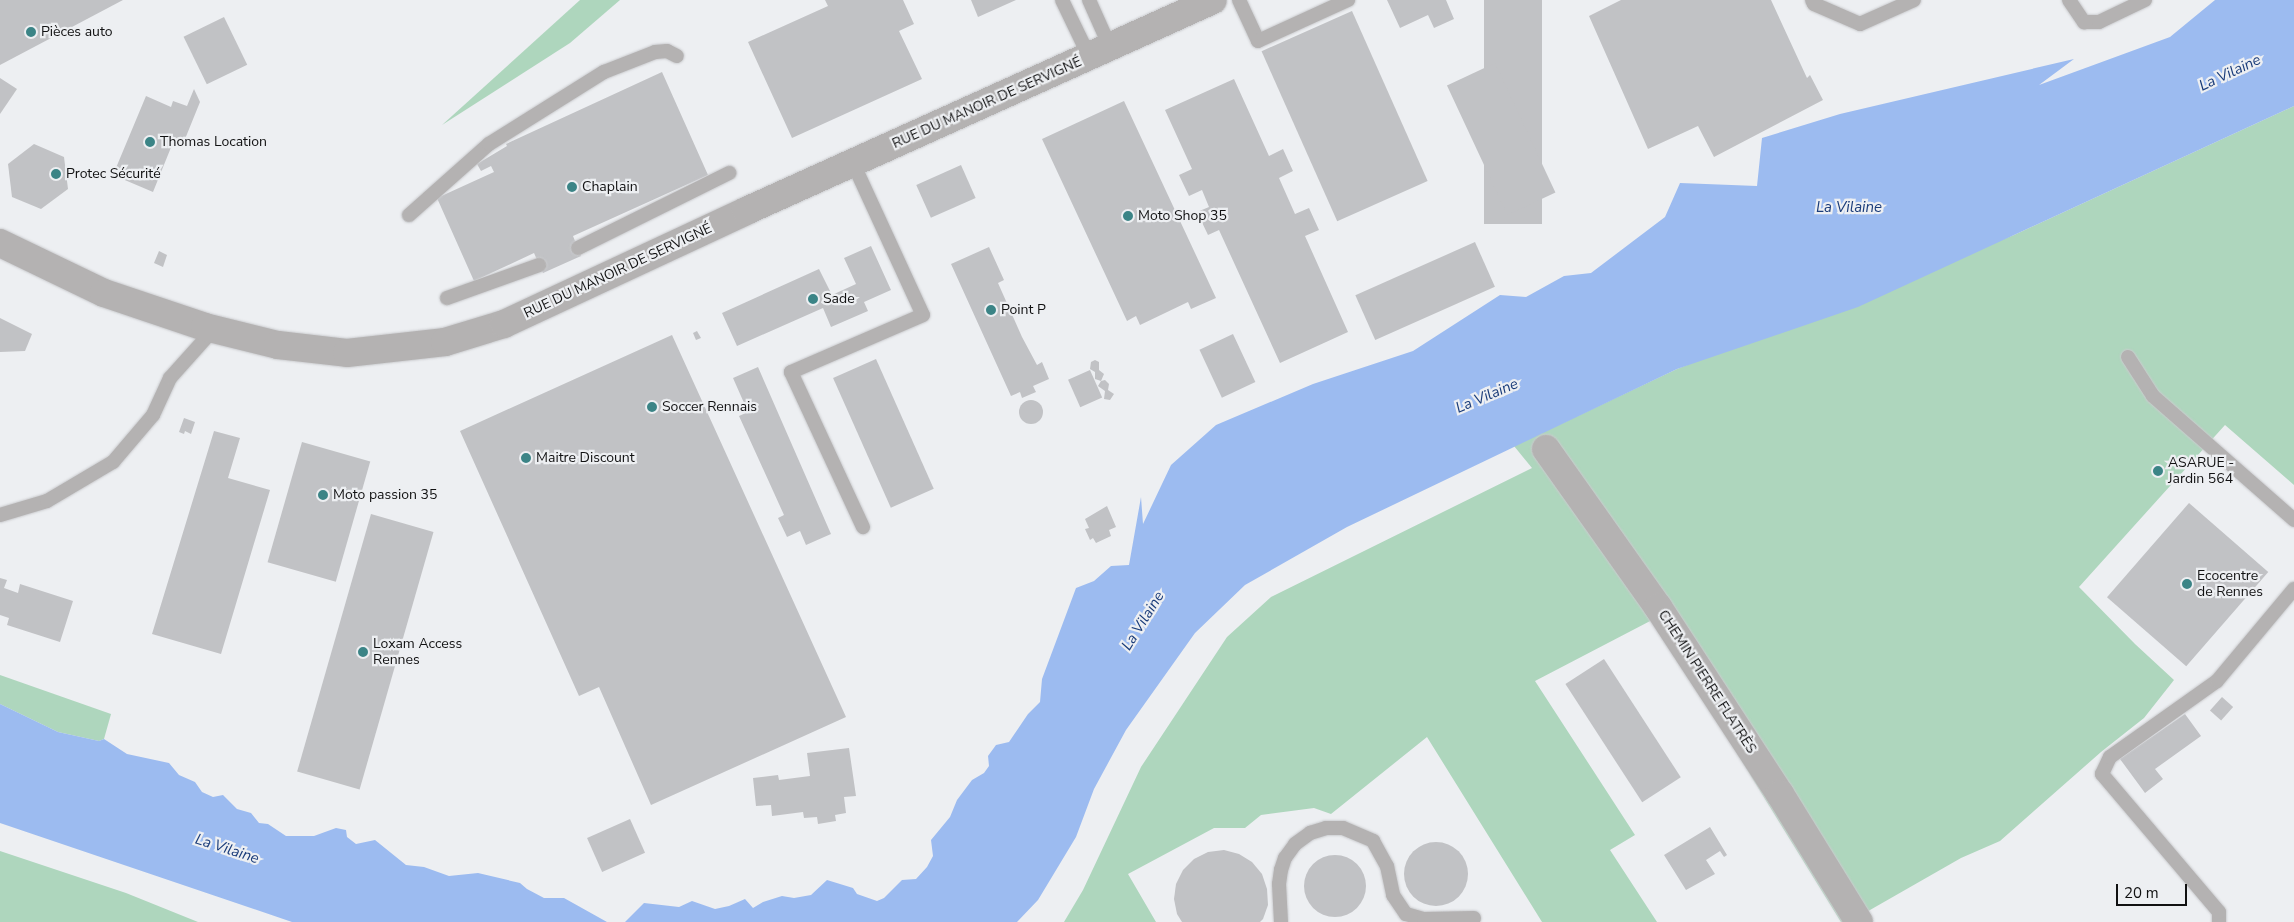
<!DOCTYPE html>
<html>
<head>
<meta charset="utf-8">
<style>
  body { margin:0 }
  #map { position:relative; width:2294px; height:922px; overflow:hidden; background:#edeff2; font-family:"Nunito Sans",sans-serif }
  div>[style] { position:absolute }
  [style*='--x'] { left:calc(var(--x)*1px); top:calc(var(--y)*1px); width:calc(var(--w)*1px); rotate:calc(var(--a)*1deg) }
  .green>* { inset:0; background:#aed6bd }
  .water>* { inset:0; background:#9cbbf0 }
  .building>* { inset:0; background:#c1c2c5; transform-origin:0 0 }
  .round { border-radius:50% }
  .roads { filter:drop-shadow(0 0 1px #cacbce) drop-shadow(0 0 1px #cacbce) }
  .service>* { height:14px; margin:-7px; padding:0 7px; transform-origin:7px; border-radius:7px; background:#b4b2b2 }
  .minor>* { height:28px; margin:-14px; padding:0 14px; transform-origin:14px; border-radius:14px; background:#b4b2b2 }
  .tertiary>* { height:28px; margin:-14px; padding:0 14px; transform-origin:14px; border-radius:14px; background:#b4b2b2 }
  .dots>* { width:14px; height:14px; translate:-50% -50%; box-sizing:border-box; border:2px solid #edeff2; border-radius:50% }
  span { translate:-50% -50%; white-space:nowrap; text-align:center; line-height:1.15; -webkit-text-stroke:4.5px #edeff2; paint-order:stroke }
  .poi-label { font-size:14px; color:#111112 }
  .left { translate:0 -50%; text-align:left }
  .street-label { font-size:14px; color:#111112 }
  .water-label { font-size:15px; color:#1a3c7a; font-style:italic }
  .scale { position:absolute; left:2116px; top:884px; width:71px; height:22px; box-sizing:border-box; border:2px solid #111112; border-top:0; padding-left:6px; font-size:15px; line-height:18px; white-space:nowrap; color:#111112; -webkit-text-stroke:4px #edeff2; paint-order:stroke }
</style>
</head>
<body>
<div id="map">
  <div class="green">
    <div style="clip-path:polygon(580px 0,620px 0,570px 43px,442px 125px)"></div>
    <div style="clip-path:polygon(2294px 106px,2294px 485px,2225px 425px,2079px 587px,2135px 644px,2174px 680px,2144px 718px,2101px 752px,2000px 841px,1961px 858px,1849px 922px,1841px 922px,1654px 619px,1535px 681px,1635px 835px,1610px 850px,1657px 922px,1542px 922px,1427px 737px,1331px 814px,1314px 808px,1261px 815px,1245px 828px,1214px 828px,1128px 874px,1156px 922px,1064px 922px,1083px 890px,1141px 767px,1227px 637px,1271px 597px,1532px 468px,1514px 446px,1677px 369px,2014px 235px)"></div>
    <div style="clip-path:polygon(0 675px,111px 714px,104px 739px,99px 741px,58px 732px,0 704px)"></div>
    <div style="clip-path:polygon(0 851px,126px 893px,198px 922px,0 922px)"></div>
  </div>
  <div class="water">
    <div style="clip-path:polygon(2215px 0,2294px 0,2294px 106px,1858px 307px,1677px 369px,1347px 527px,1245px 585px,1195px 633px,1126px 730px,1094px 789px,1076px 837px,1038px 900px,1017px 922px,625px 922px,644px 903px,679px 907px,692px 901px,715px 909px,729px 906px,745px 899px,753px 908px,763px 902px,782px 896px,794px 898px,811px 895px,827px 880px,853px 888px,857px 894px,877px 901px,884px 898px,902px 880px,916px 879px,927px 867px,933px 856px,931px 840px,950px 817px,957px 800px,972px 780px,984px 773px,989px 766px,988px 756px,996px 745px,1009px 742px,1028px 714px,1040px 702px,1042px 679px,1076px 588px,1094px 581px,1111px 566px,1129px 565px,1141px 497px,1143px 524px,1171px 465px,1216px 425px,1313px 384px,1413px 351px,1500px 295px,1526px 297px,1564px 276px,1591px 273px,1665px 217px,1680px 183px,1757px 186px,1762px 138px,1840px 114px,2074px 59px,2039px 85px,2170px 37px)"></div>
    <div style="clip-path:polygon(0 704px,58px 732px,99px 741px,104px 739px,127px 754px,169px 763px,179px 775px,195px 782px,202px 792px,213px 797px,223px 795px,237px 809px,251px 813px,259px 823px,268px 824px,286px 836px,314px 836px,336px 828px,346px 830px,347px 837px,356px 844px,375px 840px,406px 865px,424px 867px,449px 876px,478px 873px,520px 883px,527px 889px,544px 898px,564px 898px,607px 922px,292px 922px,0 823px)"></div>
  </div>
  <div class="building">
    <div style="clip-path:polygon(0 0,123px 0,0 65px)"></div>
    <div style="clip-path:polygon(825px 0,903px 0,914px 24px,899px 31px,922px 79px,792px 138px,748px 42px,828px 6px)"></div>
    <div style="clip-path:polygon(971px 0,1016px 0,978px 17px)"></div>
    <div style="clip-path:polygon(1387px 0,1446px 0,1454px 19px,1434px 28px,1428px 15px,1400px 28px)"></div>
    <div style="left:1484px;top:0;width:58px;height:224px"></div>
    <div style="clip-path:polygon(1621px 0,1771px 0,1807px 78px,1810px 75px,1823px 100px,1714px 157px,1698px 126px,1648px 149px,1589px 16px)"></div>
    <div style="left:1352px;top:11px;width:186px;height:99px;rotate:66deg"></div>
    <div style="left:224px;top:17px;width:53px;height:45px;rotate:64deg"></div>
    <div style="left:1495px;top:63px;width:143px;height:53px;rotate:65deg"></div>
    <div style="clip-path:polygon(662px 72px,708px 175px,573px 236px,581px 256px,543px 273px,534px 253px,474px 281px,437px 198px,494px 172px,491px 166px,481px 171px,477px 164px,507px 146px,506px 144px)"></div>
    <div style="clip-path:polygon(0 78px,17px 89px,0 114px)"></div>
    <div style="clip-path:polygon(1234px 79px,1269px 156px,1283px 149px,1293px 171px,1279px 178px,1295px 214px,1309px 208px,1319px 230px,1305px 236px,1348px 332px,1280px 363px,1219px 230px,1208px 235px,1197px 212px,1209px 207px,1202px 190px,1189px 196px,1179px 175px,1192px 169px,1165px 110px)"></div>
    <div style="clip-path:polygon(194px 89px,200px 102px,183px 144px,174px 140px,153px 192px,113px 175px,146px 96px,171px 107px,173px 101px,187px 106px)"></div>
    <div style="clip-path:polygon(1124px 101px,1216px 298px,1191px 309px,1188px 302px,1140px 325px,1136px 316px,1127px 321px,1042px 139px)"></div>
    <div style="clip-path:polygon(34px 144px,64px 157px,68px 189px,41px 209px,12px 197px,8px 164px)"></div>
    <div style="left:961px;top:165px;width:36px;height:49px;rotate:66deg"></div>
    <div style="left:1475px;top:242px;width:49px;height:131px;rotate:66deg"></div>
    <div style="clip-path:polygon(871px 246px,891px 290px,864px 302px,868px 311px,831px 327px,823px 308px,737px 346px,722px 313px,819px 269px,832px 295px,856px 284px,844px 258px)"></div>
    <div style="clip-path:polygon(989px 247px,1004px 280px,998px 283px,1022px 337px,1037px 365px,1042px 362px,1049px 379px,1033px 386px,1036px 392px,1022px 398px,1020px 392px,1011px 396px,951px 264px)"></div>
    <div style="clip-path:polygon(159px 251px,167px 255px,163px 267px,154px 263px)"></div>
    <div style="clip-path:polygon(0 318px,32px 334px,25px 351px,0 352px)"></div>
    <div style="clip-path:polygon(697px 331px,701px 338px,696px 340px,693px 333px)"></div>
    <div style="left:1233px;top:334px;width:53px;height:37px;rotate:65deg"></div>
    <div style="clip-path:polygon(672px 335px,846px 717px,651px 805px,599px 687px,579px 696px,460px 431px)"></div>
    <div style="left:876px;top:359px;width:142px;height:47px;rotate:66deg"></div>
    <div style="clip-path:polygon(1095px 360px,1099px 362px,1099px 370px,1104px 374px,1101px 381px,1095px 379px,1095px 372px,1090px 369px,1091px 362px)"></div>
    <div style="clip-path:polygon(758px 367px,831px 534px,806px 545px,800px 531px,787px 537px,778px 518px,784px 515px,739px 416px,748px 412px,733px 378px)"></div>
    <div style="left:1090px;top:370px;width:30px;height:24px;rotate:66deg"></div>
    <div style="clip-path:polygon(1105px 380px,1109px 384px,1108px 390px,1114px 394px,1110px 400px,1104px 399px,1105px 391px,1098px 386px,1101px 381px)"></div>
    <div class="round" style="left:1019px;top:400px;width:24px;height:24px"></div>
    <div style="clip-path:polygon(184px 418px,195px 422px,191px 434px,185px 431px,184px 434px,179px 432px)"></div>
    <div style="clip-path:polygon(214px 431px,240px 438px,228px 478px,270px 490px,221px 654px,152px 634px)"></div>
    <div style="left:302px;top:442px;width:71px;height:125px;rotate:16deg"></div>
    <div style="left:2189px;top:503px;width:105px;height:125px;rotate:41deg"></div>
    <div style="clip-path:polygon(1107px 506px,1116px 527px,1109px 530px,1111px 536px,1096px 543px,1093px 538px,1090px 540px,1085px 529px,1089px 528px,1085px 519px)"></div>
    <div style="left:371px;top:514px;width:65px;height:268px;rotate:16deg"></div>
    <div style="clip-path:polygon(0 578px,7px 580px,4px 588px,18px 593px,20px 584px,73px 601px,60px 642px,7px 625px,9px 618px,0 615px)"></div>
    <div style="left:1604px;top:659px;width:141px;height:46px;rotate:57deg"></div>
    <div style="left:2222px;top:697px;width:15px;height:18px;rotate:42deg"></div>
    <div style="clip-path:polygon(2185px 714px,2201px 736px,2155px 769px,2163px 779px,2145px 793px,2120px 759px)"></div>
    <div style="clip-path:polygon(849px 748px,856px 796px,844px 797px,846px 813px,835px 815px,836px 821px,818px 824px,817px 817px,804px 818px,803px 812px,772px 816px,771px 805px,756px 806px,753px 778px,778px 775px,779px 780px,810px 776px,807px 753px)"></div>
    <div style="left:630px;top:819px;width:37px;height:47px;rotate:66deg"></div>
    <div style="clip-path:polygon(1710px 827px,1727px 855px,1724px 857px,1720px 851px,1706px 860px,1715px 874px,1686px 890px,1664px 855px)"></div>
    <div class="round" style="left:1404px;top:842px;width:64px;height:64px"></div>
    <div style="clip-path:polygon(1224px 850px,1239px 854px,1252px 862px,1262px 874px,1267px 889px,1268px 905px,1263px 919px,1260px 922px,1182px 922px,1177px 914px,1174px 899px,1176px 884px,1183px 870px,1194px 859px,1208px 852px)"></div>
    <div class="round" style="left:1304px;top:855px;width:62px;height:62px"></div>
  </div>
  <div class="roads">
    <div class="service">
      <div style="--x:1062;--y:0;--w:62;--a:64.3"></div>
      <div style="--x:1089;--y:0;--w:51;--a:65.9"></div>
      <div style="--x:1239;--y:0;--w:45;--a:65.1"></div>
      <div style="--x:1258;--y:41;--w:99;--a:-24.5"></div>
      <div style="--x:1812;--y:0;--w:4;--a:63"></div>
      <div style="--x:1814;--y:4;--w:50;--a:23.5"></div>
      <div style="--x:1860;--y:24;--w:59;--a:-24"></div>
      <div style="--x:2069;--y:0;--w:27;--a:56"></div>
      <div style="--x:2084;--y:22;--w:15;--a:0"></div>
      <div style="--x:2099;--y:22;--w:51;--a:-25.6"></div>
      <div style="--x:853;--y:163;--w:167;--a:65.3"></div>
      <div style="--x:923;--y:315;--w:144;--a:156.6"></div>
      <div style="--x:791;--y:372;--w:171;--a:65.1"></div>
      <div style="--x:409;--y:215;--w:107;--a:-41.6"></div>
      <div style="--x:489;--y:144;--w:136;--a:-32.1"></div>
      <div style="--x:604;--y:72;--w:55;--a:-21.4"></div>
      <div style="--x:655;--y:52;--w:12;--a:-5"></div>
      <div style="--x:667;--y:51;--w:11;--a:27"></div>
      <div style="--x:578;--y:248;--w:169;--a:-26.4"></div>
      <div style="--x:447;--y:298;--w:98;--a:-19.7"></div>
      <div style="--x:2128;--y:357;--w:46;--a:57.3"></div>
      <div style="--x:2153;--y:396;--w:188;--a:41.3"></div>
      <div style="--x:0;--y:515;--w:49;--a:-16.6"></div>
      <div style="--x:47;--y:501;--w:77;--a:-30.6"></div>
      <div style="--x:113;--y:462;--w:62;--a:-49.6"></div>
      <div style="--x:153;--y:415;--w:41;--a:-65.3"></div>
      <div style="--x:170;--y:378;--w:66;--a:-48.1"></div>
      <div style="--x:1281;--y:922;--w:38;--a:-93"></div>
      <div style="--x:1279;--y:884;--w:14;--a:-82"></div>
      <div style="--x:1281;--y:870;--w:13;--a:-72"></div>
      <div style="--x:1285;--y:858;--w:17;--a:-54"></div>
      <div style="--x:1295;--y:844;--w:19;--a:-36"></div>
      <div style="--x:1310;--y:833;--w:17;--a:-17"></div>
      <div style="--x:1326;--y:828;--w:17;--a:0"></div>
      <div style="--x:1343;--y:828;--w:33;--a:23"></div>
      <div style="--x:1373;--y:841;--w:29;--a:61"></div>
      <div style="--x:1387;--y:866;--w:30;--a:78"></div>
      <div style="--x:1393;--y:895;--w:23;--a:56"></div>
      <div style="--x:1406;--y:914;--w:19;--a:16"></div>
      <div style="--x:1424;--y:919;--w:50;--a:-1.1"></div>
      <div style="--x:2219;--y:922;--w:10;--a:-90"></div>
      <div style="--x:2219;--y:912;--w:181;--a:-130.3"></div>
      <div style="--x:2102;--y:774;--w:19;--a:-65"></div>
      <div style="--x:2110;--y:757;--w:131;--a:-35.4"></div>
      <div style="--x:2217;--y:681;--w:120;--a:-50.1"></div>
    </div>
    <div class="minor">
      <div style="--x:1546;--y:449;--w:194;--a:54.7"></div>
      <div style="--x:1658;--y:607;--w:223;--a:56.9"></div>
      <div style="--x:1780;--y:794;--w:150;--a:58.3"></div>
    </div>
    <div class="tertiary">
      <div style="--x:0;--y:243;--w:115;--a:25.7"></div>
      <div style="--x:104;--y:293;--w:107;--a:18.6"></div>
      <div style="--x:205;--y:327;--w:75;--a:13.9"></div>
      <div style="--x:278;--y:345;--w:69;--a:6.6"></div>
      <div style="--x:347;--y:353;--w:99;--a:-6.4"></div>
      <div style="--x:445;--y:342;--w:62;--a:-17"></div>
      <div style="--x:504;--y:324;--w:267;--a:-25"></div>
      <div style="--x:746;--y:211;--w:512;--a:-24.31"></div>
    </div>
  </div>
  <div class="dots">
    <div style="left:31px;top:32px;background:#3b8486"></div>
    <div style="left:150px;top:142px;background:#3b8486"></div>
    <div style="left:56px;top:174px;background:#3b8486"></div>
    <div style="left:572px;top:187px;background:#3b8486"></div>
    <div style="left:1128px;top:216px;background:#3b8486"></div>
    <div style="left:813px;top:299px;background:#3b8486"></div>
    <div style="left:991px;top:310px;background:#3b8486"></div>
    <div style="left:652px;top:407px;background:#3b8486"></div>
    <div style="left:526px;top:458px;background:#3b8486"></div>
    <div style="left:2158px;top:471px;background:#3b8486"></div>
    <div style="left:323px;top:495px;background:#3b8486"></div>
    <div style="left:2187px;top:584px;background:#3b8486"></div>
    <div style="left:363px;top:652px;background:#3b8486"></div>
  </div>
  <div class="poi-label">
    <span class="left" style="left:41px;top:32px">Pièces auto</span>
    <span class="left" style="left:160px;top:142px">Thomas Location</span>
    <span class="left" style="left:66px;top:174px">Protec Sécurité</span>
    <span class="left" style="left:582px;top:187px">Chaplain</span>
    <span class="left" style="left:1138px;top:216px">Moto Shop 35</span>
    <span class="left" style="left:823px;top:299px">Sade</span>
    <span class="left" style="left:1001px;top:310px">Point P</span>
    <span class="left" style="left:662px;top:407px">Soccer Rennais</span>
    <span class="left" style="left:536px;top:458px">Maitre Discount</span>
    <span class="left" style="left:2168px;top:471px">ASARUE -<br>Jardin 564</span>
    <span class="left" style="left:333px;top:495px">Moto passion 35</span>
    <span class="left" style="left:2197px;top:584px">Ecocentre<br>de Rennes</span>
    <span class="left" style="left:373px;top:652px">Loxam Access<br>Rennes</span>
  </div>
  <div class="street-label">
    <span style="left:987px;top:103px;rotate:-24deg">RUE DU MANOIR DE SERVIGNÉ</span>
    <span style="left:618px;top:271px;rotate:-25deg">RUE DU MANOIR DE SERVIGNÉ</span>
    <span style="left:1707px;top:682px;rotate:57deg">CHEMIN PIERRE FLATRÈS</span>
  </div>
  <div class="water-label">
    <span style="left:2230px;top:73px;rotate:-25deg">La Vilaine</span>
    <span style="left:1849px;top:208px">La Vilaine</span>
    <span style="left:1487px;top:396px;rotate:-23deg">La Vilaine</span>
    <span style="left:1143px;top:621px;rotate:-58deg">La Vilaine</span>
    <span style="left:227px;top:849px;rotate:18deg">La Vilaine</span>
  </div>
  <div class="scale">20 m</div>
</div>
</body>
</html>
